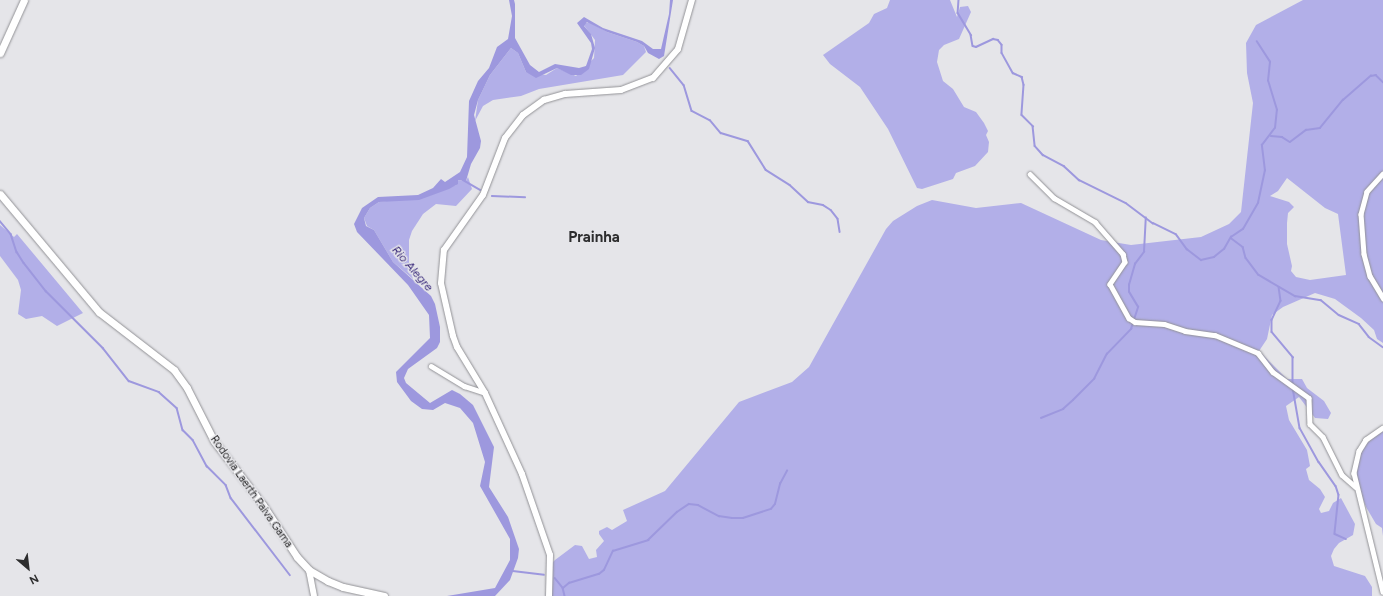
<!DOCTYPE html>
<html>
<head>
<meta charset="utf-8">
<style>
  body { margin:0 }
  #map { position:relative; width:1383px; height:596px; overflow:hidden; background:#e5e5e9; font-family:Figtree,sans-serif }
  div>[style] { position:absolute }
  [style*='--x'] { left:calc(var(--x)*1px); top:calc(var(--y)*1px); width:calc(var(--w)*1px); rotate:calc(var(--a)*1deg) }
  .green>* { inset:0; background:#b2afe8 }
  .water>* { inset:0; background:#9d98de }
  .stream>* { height:1.5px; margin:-0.75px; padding:0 0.75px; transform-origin:0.75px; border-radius:0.75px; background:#9d98de }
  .roads { filter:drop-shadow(0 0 1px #929296) drop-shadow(0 0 1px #929296) }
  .minor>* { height:4.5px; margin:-2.25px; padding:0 2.25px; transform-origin:2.25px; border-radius:2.25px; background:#fff }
  .tertiary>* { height:6px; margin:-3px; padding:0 3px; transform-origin:3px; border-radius:3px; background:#fff }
  .secondary>* { height:7px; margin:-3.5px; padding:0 3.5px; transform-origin:3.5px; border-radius:3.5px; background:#fff }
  span { translate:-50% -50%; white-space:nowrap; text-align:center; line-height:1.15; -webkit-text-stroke:3px #e5e5e9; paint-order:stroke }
  .street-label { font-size:11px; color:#2d2d2e }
  .water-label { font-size:12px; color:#3a2a7b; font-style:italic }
  .district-label { font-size:15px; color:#2d2d2e; font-weight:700 }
  .north { position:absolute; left:8px; top:548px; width:40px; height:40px; -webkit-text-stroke:3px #e5e5e9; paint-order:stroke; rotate:152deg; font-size:11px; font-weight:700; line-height:16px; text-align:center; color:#2d2d2e }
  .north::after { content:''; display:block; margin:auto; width:14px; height:18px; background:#2d2d2e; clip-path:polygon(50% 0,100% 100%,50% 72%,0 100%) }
</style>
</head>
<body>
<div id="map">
  <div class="green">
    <div style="clip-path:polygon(890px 0,950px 0,957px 17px,960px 7px,968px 6px,971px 12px,959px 39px,944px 45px,939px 50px,937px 62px,943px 81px,953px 89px,964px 107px,976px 112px,984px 123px,988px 131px,986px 135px,989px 142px,988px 152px,975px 166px,956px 173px,953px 179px,922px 189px,917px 188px,888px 129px,860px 87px,830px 64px,823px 55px,869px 23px,874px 14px,887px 8px)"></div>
    <div style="clip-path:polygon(evenodd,1303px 0,1383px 0,1383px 343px,1377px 339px,1374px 330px,1361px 318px,1335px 299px,1315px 293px,1283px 307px,1272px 315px,1267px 339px,1259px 351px,1287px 379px,1302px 379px,1307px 388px,1324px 401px,1331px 413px,1328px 419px,1315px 418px,1299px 397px,1286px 406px,1289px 420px,1307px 450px,1310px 466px,1306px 469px,1309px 480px,1320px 489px,1325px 497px,1319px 509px,1321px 513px,1329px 511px,1333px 503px,1341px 498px,1355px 524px,1353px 535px,1339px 543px,1334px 549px,1331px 556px,1334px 566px,1365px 576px,1372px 587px,1372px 596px,552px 596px,552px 563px,555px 560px,575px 545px,582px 546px,589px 559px,597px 557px,596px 550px,604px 541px,599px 534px,599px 531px,607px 527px,612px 530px,627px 521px,623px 510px,665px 491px,739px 402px,792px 382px,809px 367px,886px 229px,893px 221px,917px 206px,932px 200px,976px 208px,1021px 203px,1101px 240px,1131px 245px,1201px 237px,1229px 224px,1241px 212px,1253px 103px,1247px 73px,1246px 43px,1256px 25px,1303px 0,1287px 178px,1325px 208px,1338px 214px,1346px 275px,1310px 280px,1296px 277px,1291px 271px,1292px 266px,1287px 244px,1287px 223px,1288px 213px,1294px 207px,1289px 202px,1270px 196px,1278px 191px,1287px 178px)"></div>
    <div style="clip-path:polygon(589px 22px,607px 32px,637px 42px,644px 46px,646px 52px,623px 75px,539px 89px,521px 96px,493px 100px,483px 106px,475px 121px,478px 100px,490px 75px,511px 48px,518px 53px,526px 72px,546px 75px,557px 68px,576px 76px,594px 58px,595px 40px,583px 24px)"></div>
    <div style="clip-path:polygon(468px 177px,472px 189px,456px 206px,436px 204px,423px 214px,412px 231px,409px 240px,409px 263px,413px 279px,393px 262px,374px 230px,367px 226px,364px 218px,370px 208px,379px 202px,431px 195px,456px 185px,457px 180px,466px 181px)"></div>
    <div style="clip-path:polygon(0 225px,14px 237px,17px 234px,83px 313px,57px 326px,42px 316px,26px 319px,18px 314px,21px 290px,18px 280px,0 256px)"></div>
    <div style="clip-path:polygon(1383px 431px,1383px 536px,1382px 528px,1376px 524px,1366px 507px,1356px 481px,1358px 459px,1365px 444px)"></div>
  </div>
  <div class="water">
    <div style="clip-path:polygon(509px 0,514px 0,515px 4px,515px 38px,530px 65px,539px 72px,555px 64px,579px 68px,586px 66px,592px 49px,591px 43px,577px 23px,584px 17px,603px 28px,642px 41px,653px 49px,661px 49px,669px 14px,670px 0,673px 0,664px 56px,659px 59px,648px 53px,644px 46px,637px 42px,607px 32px,587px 22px,584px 26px,591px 34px,595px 48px,589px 69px,581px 75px,571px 75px,557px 68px,536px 78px,526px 72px,518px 53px,511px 48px,490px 75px,478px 100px,474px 115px,481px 141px,480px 148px,471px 164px,466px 181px,458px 180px,458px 184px,449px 189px,419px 200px,379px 202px,370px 208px,364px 218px,366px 226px,374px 230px,393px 262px,431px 296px,435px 304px,440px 327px,440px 342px,437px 348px,408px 369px,404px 378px,406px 383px,430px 403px,452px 390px,460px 394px,473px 405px,494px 447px,489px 487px,508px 517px,519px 549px,518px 558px,510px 580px,495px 596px,447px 596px,495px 588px,510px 560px,510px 539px,480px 486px,485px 462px,473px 423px,460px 408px,445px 403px,433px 410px,422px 409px,411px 401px,397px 382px,396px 372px,430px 338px,429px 315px,408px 285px,357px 232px,354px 224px,362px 208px,378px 197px,418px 195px,433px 188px,441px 179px,445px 182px,460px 172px,467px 157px,469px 101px,478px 81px,489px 68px,497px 47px,508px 39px,512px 16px)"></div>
  </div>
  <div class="stream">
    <div style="--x:959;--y:0;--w:13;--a:94"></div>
    <div style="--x:958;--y:13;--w:26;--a:59"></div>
    <div style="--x:971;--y:35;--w:11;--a:80"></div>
    <div style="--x:973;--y:46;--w:3;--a:18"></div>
    <div style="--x:976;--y:47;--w:19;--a:-25"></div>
    <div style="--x:993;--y:39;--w:5;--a:11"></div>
    <div style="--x:998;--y:40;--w:6;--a:51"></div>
    <div style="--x:1002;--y:45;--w:8;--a:90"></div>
    <div style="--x:1002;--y:53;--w:23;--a:61"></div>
    <div style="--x:1013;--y:73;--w:10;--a:24"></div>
    <div style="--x:1022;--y:77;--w:8;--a:76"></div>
    <div style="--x:1024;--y:85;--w:30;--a:94"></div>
    <div style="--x:1022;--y:115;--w:16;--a:45"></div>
    <div style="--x:1033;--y:126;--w:20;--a:84"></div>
    <div style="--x:1035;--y:146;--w:12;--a:48"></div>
    <div style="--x:1043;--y:155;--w:24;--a:28"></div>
    <div style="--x:1064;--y:166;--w:21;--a:43"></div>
    <div style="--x:1079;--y:180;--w:52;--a:26.1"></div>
    <div style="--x:1126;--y:203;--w:34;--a:37"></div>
    <div style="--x:1153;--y:223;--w:25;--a:26"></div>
    <div style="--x:1176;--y:234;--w:19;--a:54"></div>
    <div style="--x:1187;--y:249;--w:18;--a:38"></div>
    <div style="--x:1201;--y:260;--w:13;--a:-13"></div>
    <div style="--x:1214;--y:257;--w:13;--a:-39"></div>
    <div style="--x:1224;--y:249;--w:14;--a:-60"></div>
    <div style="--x:1231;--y:237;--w:14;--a:-34"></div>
    <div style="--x:1243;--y:229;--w:30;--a:-60"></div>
    <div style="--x:1258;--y:203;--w:33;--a:-78"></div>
    <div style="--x:1265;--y:171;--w:26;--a:-97"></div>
    <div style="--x:1262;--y:145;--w:21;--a:-53"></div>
    <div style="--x:1275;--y:128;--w:18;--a:-84"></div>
    <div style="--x:1277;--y:110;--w:30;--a:-107"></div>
    <div style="--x:1268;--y:81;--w:19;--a:-84"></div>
    <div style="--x:1270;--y:62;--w:24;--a:-123"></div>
    <div style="--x:670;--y:68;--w:22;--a:51"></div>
    <div style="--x:684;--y:85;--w:27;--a:73"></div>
    <div style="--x:692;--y:111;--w:20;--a:27"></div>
    <div style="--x:710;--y:120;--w:17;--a:50"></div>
    <div style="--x:721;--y:133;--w:28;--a:17"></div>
    <div style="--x:748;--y:141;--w:34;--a:58"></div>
    <div style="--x:766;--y:170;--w:28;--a:32"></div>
    <div style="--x:790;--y:185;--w:25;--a:43"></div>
    <div style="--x:808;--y:202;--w:15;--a:11"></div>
    <div style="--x:823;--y:205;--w:9;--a:32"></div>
    <div style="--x:831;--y:210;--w:11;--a:52"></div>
    <div style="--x:838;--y:219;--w:13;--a:81"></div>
    <div style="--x:1271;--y:136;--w:11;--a:5"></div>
    <div style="--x:1282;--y:137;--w:9;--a:32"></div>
    <div style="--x:1290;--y:142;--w:20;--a:-37"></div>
    <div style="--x:1306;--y:130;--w:14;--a:-8"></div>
    <div style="--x:1320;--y:128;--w:36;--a:-51"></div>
    <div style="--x:1343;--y:100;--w:37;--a:-41"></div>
    <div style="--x:1371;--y:76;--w:5;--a:-11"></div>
    <div style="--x:1376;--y:75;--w:10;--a:45"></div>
    <div style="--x:463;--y:180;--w:20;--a:30"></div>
    <div style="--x:492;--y:196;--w:33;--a:2"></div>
    <div style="--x:0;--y:221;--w:17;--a:50"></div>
    <div style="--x:11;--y:234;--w:19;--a:72"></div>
    <div style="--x:17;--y:252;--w:13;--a:58"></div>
    <div style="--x:24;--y:263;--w:36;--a:52"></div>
    <div style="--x:46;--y:291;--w:81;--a:45"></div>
    <div style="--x:103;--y:348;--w:42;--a:51.8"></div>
    <div style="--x:129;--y:381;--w:32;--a:20"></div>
    <div style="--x:159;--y:392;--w:24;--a:42"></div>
    <div style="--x:177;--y:408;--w:23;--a:75"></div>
    <div style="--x:183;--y:430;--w:14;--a:45"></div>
    <div style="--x:193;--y:440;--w:30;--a:62"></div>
    <div style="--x:207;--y:466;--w:27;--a:45"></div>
    <div style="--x:226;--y:485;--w:14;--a:69"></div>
    <div style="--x:231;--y:498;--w:97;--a:52.5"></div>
    <div style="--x:1231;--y:238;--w:15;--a:37"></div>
    <div style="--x:1243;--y:247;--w:11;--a:75"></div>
    <div style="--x:1246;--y:258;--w:21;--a:53"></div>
    <div style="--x:1259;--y:275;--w:42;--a:30.3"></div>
    <div style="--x:1295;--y:296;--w:26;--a:9"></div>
    <div style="--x:1321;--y:300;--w:23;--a:40"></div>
    <div style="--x:1339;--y:315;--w:22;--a:24"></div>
    <div style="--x:1359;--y:324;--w:16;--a:52"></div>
    <div style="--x:1369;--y:337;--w:17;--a:36"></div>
    <div style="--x:1279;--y:287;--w:14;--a:82"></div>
    <div style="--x:1281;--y:301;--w:21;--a:115"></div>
    <div style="--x:1272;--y:320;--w:12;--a:90"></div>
    <div style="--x:1272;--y:332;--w:33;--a:50"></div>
    <div style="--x:1293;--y:357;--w:27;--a:90"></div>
    <div style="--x:1293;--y:388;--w:41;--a:80.1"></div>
    <div style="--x:1300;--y:428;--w:39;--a:61"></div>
    <div style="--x:1319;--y:462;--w:29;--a:55"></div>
    <div style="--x:1336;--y:486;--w:9;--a:72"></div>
    <div style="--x:1339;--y:495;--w:39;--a:96"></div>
    <div style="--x:1335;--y:534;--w:12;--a:24"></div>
    <div style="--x:1041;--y:418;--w:24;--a:-22"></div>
    <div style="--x:1063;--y:409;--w:13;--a:-42"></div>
    <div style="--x:1073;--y:400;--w:30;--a:-45"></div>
    <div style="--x:1094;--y:379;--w:28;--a:-63"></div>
    <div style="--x:1107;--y:354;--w:35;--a:-46"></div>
    <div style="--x:1131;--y:329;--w:23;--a:-72"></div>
    <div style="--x:1138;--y:307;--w:17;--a:-121"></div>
    <div style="--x:1129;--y:292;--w:7;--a:-90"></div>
    <div style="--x:1129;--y:285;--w:22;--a:-74"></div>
    <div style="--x:1135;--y:264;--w:15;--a:-53"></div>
    <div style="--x:1144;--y:252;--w:34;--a:-87"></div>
    <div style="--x:513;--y:571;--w:31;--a:7"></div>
    <div style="--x:555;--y:578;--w:13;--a:51"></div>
    <div style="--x:563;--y:588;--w:8;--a:76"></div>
    <div style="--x:563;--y:588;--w:8;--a:-40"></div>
    <div style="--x:569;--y:583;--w:31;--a:-17"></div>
    <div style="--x:599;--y:574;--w:6;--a:-39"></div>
    <div style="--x:604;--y:570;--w:21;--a:-65"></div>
    <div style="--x:613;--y:551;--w:37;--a:-17"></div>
    <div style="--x:648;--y:540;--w:40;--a:-44"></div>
    <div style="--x:677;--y:512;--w:14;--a:-34"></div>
    <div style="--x:689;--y:504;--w:9;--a:6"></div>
    <div style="--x:698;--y:505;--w:24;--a:28"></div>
    <div style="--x:719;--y:516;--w:13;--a:9"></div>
    <div style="--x:732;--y:518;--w:11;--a:0"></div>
    <div style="--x:743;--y:518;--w:29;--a:-18"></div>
    <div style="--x:771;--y:509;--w:6;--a:-51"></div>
    <div style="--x:775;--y:504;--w:21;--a:-76"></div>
    <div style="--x:780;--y:484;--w:15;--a:-62"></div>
  </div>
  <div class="roads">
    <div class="minor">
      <div style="--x:1030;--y:174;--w:34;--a:45"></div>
      <div style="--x:1054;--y:198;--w:48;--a:30.3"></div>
      <div style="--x:1095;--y:222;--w:43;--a:48.8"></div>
      <div style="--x:1123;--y:254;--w:8;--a:76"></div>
      <div style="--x:1125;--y:262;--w:27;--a:124"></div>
      <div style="--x:1110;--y:284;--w:39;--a:61"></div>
      <div style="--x:1129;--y:318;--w:7;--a:34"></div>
      <div style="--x:1135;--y:322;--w:29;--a:4"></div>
      <div style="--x:1164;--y:324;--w:22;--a:18"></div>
      <div style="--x:1185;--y:331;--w:30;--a:8"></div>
      <div style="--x:1215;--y:335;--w:47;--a:22.7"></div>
      <div style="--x:1258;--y:353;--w:24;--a:52"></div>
      <div style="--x:1273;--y:372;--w:44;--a:35.8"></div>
      <div style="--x:1309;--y:398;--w:26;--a:88"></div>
      <div style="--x:1310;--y:424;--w:18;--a:45"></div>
      <div style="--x:1323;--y:437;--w:42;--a:63.4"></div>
      <div style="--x:1342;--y:475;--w:18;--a:41"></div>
      <div style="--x:1383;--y:174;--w:24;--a:132"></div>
      <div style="--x:1367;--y:192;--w:23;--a:105"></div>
      <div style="--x:1361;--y:214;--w:40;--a:85.7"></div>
      <div style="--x:1364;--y:254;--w:23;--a:75"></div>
      <div style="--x:1370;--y:276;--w:26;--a:59"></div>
      <div style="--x:431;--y:366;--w:39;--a:31"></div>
      <div style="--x:464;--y:386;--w:22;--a:18"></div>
      <div style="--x:1383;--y:428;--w:21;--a:145"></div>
      <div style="--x:1366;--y:440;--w:13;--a:122"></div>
      <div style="--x:1359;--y:451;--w:23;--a:103"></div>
      <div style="--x:1354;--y:473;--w:122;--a:76.3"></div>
    </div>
    <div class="tertiary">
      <div style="--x:309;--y:570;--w:26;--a:79"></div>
      <div style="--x:549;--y:596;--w:41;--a:-88.6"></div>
      <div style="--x:550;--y:555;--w:86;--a:-109.1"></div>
      <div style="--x:522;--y:474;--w:89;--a:-114.6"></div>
      <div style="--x:485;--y:393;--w:54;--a:-121.3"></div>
      <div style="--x:457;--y:347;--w:12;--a:-110"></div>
      <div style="--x:453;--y:336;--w:54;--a:-102.8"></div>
      <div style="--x:441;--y:283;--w:33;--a:-85"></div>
      <div style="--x:444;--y:250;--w:67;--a:-54.7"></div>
      <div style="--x:483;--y:195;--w:61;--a:-68.9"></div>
      <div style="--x:505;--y:138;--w:29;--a:-52"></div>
      <div style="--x:523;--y:115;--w:26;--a:-36"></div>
      <div style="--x:544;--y:100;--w:22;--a:-16"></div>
      <div style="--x:565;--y:94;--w:56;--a:-4.1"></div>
      <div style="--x:621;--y:90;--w:34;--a:-21"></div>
      <div style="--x:653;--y:78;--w:38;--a:-49"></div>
      <div style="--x:678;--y:49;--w:51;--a:-74.1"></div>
    </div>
    <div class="secondary">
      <div style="--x:0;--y:53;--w:58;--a:-65.6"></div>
      <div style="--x:0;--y:194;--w:154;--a:50"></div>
      <div style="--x:99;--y:312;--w:95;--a:37.7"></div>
      <div style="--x:174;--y:370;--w:22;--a:54"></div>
      <div style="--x:187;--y:388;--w:59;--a:63"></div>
      <div style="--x:214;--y:441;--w:81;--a:52.6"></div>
      <div style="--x:263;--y:505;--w:62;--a:56.8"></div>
      <div style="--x:297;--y:557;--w:18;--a:47"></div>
      <div style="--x:309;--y:570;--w:22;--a:30"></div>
      <div style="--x:328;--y:581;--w:16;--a:22"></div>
      <div style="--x:343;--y:587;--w:42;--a:12.4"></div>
    </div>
  </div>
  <div class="street-label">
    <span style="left:251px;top:492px;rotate:55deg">Rodovia Laerth Paiva Gama</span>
  </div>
  <div class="water-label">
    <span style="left:412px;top:269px;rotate:49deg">Rio Alegre</span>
  </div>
  <div class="district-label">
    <span style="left:594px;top:238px">Prainha</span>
  </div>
  <div class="north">N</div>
</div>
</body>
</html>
